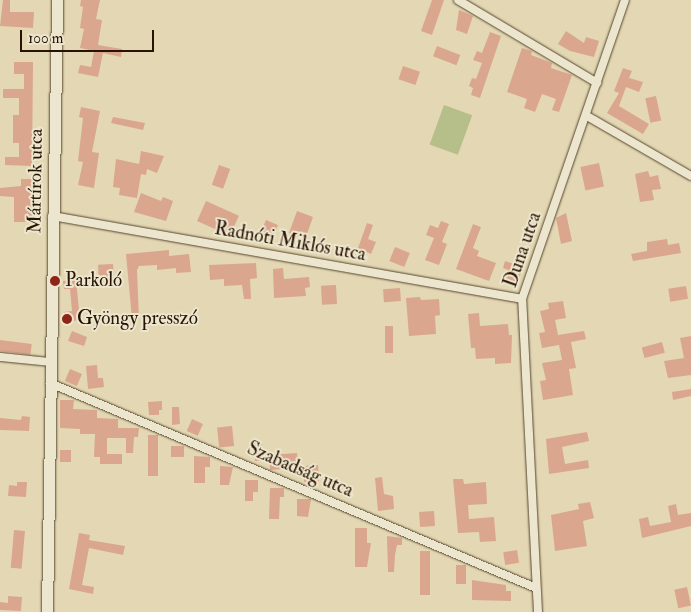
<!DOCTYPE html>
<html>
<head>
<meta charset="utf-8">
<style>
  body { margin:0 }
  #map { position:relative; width:691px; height:612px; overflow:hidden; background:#e3d8b3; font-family:"IM FELL Double Pica",serif }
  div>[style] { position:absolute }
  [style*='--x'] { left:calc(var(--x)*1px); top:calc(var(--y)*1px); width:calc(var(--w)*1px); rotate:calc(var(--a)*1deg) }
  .green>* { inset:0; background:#b6be8a; transform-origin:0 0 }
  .building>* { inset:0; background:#dba68e; transform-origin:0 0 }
  .roads { filter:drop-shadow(0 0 1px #57442e) drop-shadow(0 0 1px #57442e) }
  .minor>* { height:8px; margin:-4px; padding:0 4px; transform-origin:4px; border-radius:4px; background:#ede6ce }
  .secondary>* { height:11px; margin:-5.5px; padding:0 5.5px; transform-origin:5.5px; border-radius:5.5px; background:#ede6ce }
  .dots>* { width:14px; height:14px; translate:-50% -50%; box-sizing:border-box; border:2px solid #ede6ce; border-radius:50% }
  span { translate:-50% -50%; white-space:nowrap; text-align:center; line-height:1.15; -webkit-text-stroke:4px #ede6ce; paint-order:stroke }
  .street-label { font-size:19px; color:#281302 }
  .poi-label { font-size:19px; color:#281302 }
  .left { translate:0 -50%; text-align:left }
  .scale { position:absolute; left:20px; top:30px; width:134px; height:22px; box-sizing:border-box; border:2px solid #281302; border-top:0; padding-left:6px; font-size:15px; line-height:18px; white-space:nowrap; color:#281302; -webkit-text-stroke:4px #ede6ce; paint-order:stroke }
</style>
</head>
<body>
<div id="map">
  <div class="green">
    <div style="left:444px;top:105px;width:30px;height:42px;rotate:20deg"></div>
  </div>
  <div class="building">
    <div style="clip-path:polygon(3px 0,10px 0,10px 12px,34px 12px,33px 28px,0 26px)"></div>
    <div style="clip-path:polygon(81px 0,100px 0,96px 19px,102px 20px,98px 45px,122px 49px,121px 57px,103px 53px,98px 77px,78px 73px,80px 65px,91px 67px,94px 51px,80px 48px,84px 29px,80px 28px,83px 7px,80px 6px)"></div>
    <div style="clip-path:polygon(432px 0,444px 0,432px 35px,421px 31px)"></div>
    <div style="clip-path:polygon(459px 10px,473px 16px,467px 34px,456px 30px)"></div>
    <div style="clip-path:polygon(566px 31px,584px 43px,586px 37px,599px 41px,594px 57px,570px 51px,558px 44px)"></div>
    <div style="clip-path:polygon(490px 32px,501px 36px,480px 98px,471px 95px,473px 88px,469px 86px,472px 78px,476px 79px,482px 63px,473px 60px,477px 51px,482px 53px)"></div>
    <div style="left:437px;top:46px;width:25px;height:11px;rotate:21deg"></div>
    <div style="clip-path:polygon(522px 48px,532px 51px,531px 55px,552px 63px,551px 68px,572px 75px,559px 112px,552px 110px,556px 99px,542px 94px,535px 112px,524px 108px,527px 99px,507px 92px)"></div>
    <div style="clip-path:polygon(14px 62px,33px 62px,32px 166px,5px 165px,5px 157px,19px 157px,19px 143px,13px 143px,13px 115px,19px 115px,19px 98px,3px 98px,3px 89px,24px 89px,24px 74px,14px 74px)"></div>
    <div style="left:403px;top:66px;width:18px;height:14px;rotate:19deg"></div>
    <div style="clip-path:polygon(623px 68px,632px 71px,629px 78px,643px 82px,639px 92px,626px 87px,619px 106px,649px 124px,643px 134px,607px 113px,619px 93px,614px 91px)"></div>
    <div style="left:656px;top:96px;width:25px;height:11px;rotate:78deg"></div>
    <div style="clip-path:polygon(81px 107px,100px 111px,92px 152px,99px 153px,94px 188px,78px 185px,83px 162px,78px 161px,83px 118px,79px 117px)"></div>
    <div style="clip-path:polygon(113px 117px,145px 123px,143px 130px,111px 123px)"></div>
    <div style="clip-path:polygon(141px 151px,164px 156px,157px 173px,147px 169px,146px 175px,141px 174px,137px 198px,119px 195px,120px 188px,113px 187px,116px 159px,139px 164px)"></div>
    <div style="left:599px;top:163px;width:24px;height:19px;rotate:78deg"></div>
    <div style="left:219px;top:165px;width:12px;height:21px;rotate:20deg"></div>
    <div style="clip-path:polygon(648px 171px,650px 177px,658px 175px,661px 189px,652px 190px,654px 200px,640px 202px,635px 174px)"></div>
    <div style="clip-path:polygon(21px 179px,32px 179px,32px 222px,14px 222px,14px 197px,0 196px,0 188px,21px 186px)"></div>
    <div style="clip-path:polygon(141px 193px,161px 201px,163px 197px,173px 201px,166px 221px,134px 212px)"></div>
    <div style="left:206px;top:201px;width:36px;height:22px;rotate:24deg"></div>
    <div style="clip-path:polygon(297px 211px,313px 217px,307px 234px,301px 231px,299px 237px,289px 233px)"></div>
    <div style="clip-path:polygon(566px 213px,572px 241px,561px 244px,556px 218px)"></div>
    <div style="left:266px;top:220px;width:13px;height:19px;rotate:23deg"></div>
    <div style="clip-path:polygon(441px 221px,449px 224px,442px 242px,447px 244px,439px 265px,425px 260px,434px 238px,426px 235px,430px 225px,438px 228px)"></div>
    <div style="clip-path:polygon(367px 223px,373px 225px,368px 239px,376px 242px,371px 254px,358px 248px)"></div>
    <div style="clip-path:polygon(473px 224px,481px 227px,473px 248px,479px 251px,477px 256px,496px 263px,489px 281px,456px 269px)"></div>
    <div style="clip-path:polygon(667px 239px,668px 245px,679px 243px,681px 253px,633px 261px,631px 254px,647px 251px,647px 242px)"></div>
    <div style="left:395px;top:247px;width:16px;height:15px;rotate:22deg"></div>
    <div style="clip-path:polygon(169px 250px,169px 256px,189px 254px,191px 272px,176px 273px,176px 268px,157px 270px,157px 265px,139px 266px,137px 270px,139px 319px,132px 319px,126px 254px)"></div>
    <div style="clip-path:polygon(505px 261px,523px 267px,517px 284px,504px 279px,508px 270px,503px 268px)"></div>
    <div style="clip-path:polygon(256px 263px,257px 278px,250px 279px,251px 299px,244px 299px,242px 285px,224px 286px,224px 279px,210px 280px,209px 265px)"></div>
    <div style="left:113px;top:264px;width:18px;height:15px;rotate:87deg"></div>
    <div style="clip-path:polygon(283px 268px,284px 279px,309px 277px,310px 287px,305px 288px,306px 296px,274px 298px,273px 269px)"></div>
    <div style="clip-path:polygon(76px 280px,80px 320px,64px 322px,64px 312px,72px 311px,70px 289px,64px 289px,63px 281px)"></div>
    <div style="left:336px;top:285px;width:19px;height:15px;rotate:87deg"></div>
    <div style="left:686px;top:286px;width:13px;height:18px;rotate:81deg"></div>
    <div style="left:400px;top:288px;width:13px;height:17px;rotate:86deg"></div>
    <div style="clip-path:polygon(420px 297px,421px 300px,439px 299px,440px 315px,435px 316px,436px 334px,409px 336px,406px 298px)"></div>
    <div style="clip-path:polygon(563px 301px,566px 318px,555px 320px,558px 335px,584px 331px,586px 339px,571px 342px,576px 368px,569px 369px,573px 395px,543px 400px,540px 381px,546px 380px,542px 363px,562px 360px,559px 345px,542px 348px,539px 333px,545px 332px,540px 311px,549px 309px,548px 303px)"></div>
    <div style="clip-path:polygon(479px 313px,480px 326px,508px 324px,509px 335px,512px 335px,511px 363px,495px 364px,495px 358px,476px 359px,475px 348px,471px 348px,468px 314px)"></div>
    <div style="left:385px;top:326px;width:8px;height:27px"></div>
    <div style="clip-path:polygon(72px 331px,87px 337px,84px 346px,68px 341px)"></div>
    <div style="clip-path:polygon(691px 336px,691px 375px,668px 378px,664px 361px,684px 358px,680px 338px)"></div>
    <div style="left:0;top:340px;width:32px;height:11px;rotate:7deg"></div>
    <div style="left:662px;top:342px;width:11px;height:21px;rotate:75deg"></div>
    <div style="clip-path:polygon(97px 365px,98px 378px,103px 378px,104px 387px,88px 389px,86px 366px)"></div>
    <div style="left:70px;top:369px;width:13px;height:13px;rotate:23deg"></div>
    <div style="clip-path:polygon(691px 389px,691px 396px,673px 400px,672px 392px)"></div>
    <div style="clip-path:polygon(60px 400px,74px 400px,73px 409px,97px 410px,97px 418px,118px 419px,118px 428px,139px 428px,138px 437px,134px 437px,133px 453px,126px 453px,126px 438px,107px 438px,107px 454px,122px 454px,122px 464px,100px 464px,100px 457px,94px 457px,95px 434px,80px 434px,80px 429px,60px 428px)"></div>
    <div style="clip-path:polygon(162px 401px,162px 410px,159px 410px,159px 415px,149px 415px,148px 402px)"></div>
    <div style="clip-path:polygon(172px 407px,179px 407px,180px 424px,172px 425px)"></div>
    <div style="clip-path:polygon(22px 416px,30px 417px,29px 431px,0 430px,0 418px,21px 420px)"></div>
    <div style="left:192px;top:419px;width:12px;height:13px;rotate:24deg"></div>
    <div style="left:232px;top:426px;width:20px;height:15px;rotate:84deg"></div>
    <div style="clip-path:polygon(587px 432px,589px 441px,562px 447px,565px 464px,588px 460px,589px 468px,549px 474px,546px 439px)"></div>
    <div style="left:148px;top:435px;width:10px;height:41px"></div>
    <div style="clip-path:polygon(254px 442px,261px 442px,266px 460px,255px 461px)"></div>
    <div style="left:171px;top:446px;width:13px;height:11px"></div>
    <div style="left:60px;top:450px;width:11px;height:12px"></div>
    <div style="left:297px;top:453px;width:15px;height:28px;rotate:86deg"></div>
    <div style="clip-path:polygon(194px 456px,210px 457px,210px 467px,205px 467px,205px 483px,194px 483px)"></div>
    <div style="left:318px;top:465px;width:16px;height:15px;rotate:86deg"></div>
    <div style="clip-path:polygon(220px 466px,233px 467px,229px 485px,220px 485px)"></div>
    <div style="clip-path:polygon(382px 477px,384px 494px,393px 496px,394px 509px,378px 511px,375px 478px)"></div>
    <div style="clip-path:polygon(453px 479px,463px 479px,464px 484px,486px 482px,487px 504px,468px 505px,469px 519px,494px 517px,496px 541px,480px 542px,479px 532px,458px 533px)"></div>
    <div style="clip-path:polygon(245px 480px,258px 480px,258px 492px,253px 492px,253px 501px,245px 501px)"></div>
    <div style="clip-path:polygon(17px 482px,27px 482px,26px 497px,8px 496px,9px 485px,17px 486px)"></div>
    <div style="clip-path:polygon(270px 488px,284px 488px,284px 497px,280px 497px,279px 519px,269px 519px)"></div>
    <div style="clip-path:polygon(297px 499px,311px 499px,308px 517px,297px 516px)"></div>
    <div style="clip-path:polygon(590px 502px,594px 518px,583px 521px,587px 546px,555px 551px,551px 515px,579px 509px,578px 504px)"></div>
    <div style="clip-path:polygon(676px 504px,678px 515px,691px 513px,691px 526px,642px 538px,639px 519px,648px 517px,650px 526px,671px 522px,668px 506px)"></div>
    <div style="left:434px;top:511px;width:15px;height:15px;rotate:86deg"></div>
    <div style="clip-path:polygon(355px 528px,367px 528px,367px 543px,371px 543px,367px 567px,355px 567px)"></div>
    <div style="left:14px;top:530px;width:11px;height:38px;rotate:5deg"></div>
    <div style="clip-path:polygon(79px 533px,90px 535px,89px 540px,125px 546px,123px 555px,89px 548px,82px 585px,94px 587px,93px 594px,69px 589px)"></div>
    <div style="clip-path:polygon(387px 536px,402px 538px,402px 545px,397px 545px,395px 555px,394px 572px,388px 572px)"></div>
    <div style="left:517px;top:550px;width:13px;height:14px;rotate:81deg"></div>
    <div style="left:420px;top:551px;width:10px;height:44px"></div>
    <div style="left:456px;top:565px;width:10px;height:19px"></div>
    <div style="clip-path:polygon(472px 580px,506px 585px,506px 591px,511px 591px,511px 601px,472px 600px)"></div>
    <div style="left:687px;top:587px;width:19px;height:13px;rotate:78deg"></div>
    <div style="clip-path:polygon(8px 596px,22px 597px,21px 611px,0 610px,0 602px,8px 603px)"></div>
  </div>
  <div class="roads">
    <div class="minor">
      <div style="--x:458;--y:0;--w:162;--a:30.8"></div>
      <div style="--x:587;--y:116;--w:120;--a:30"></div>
      <div style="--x:52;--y:216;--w:477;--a:10"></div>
      <div style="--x:0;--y:357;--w:50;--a:5.7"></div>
      <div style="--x:50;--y:383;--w:527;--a:22.87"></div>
      <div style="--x:538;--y:612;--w:313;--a:-92.9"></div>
      <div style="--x:522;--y:299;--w:316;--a:-71"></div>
    </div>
    <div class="secondary">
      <div style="--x:47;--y:612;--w:612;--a:-89.06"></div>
    </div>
  </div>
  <div class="dots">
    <div style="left:55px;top:281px;background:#8f2418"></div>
    <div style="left:67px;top:319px;background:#8f2418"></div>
  </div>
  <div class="street-label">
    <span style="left:36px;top:181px;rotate:-89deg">Mártírok utca</span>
    <span style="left:290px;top:242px;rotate:10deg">Radnóti Miklós utca</span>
    <span style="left:523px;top:250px;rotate:-71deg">Duna utca</span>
    <span style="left:300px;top:470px;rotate:23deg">Szabadság utca</span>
  </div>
  <div class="poi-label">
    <span class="left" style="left:65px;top:281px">Parkoló</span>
    <span class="left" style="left:77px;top:319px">Gyöngy presszó</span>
  </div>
  <div class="scale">100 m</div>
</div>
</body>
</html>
